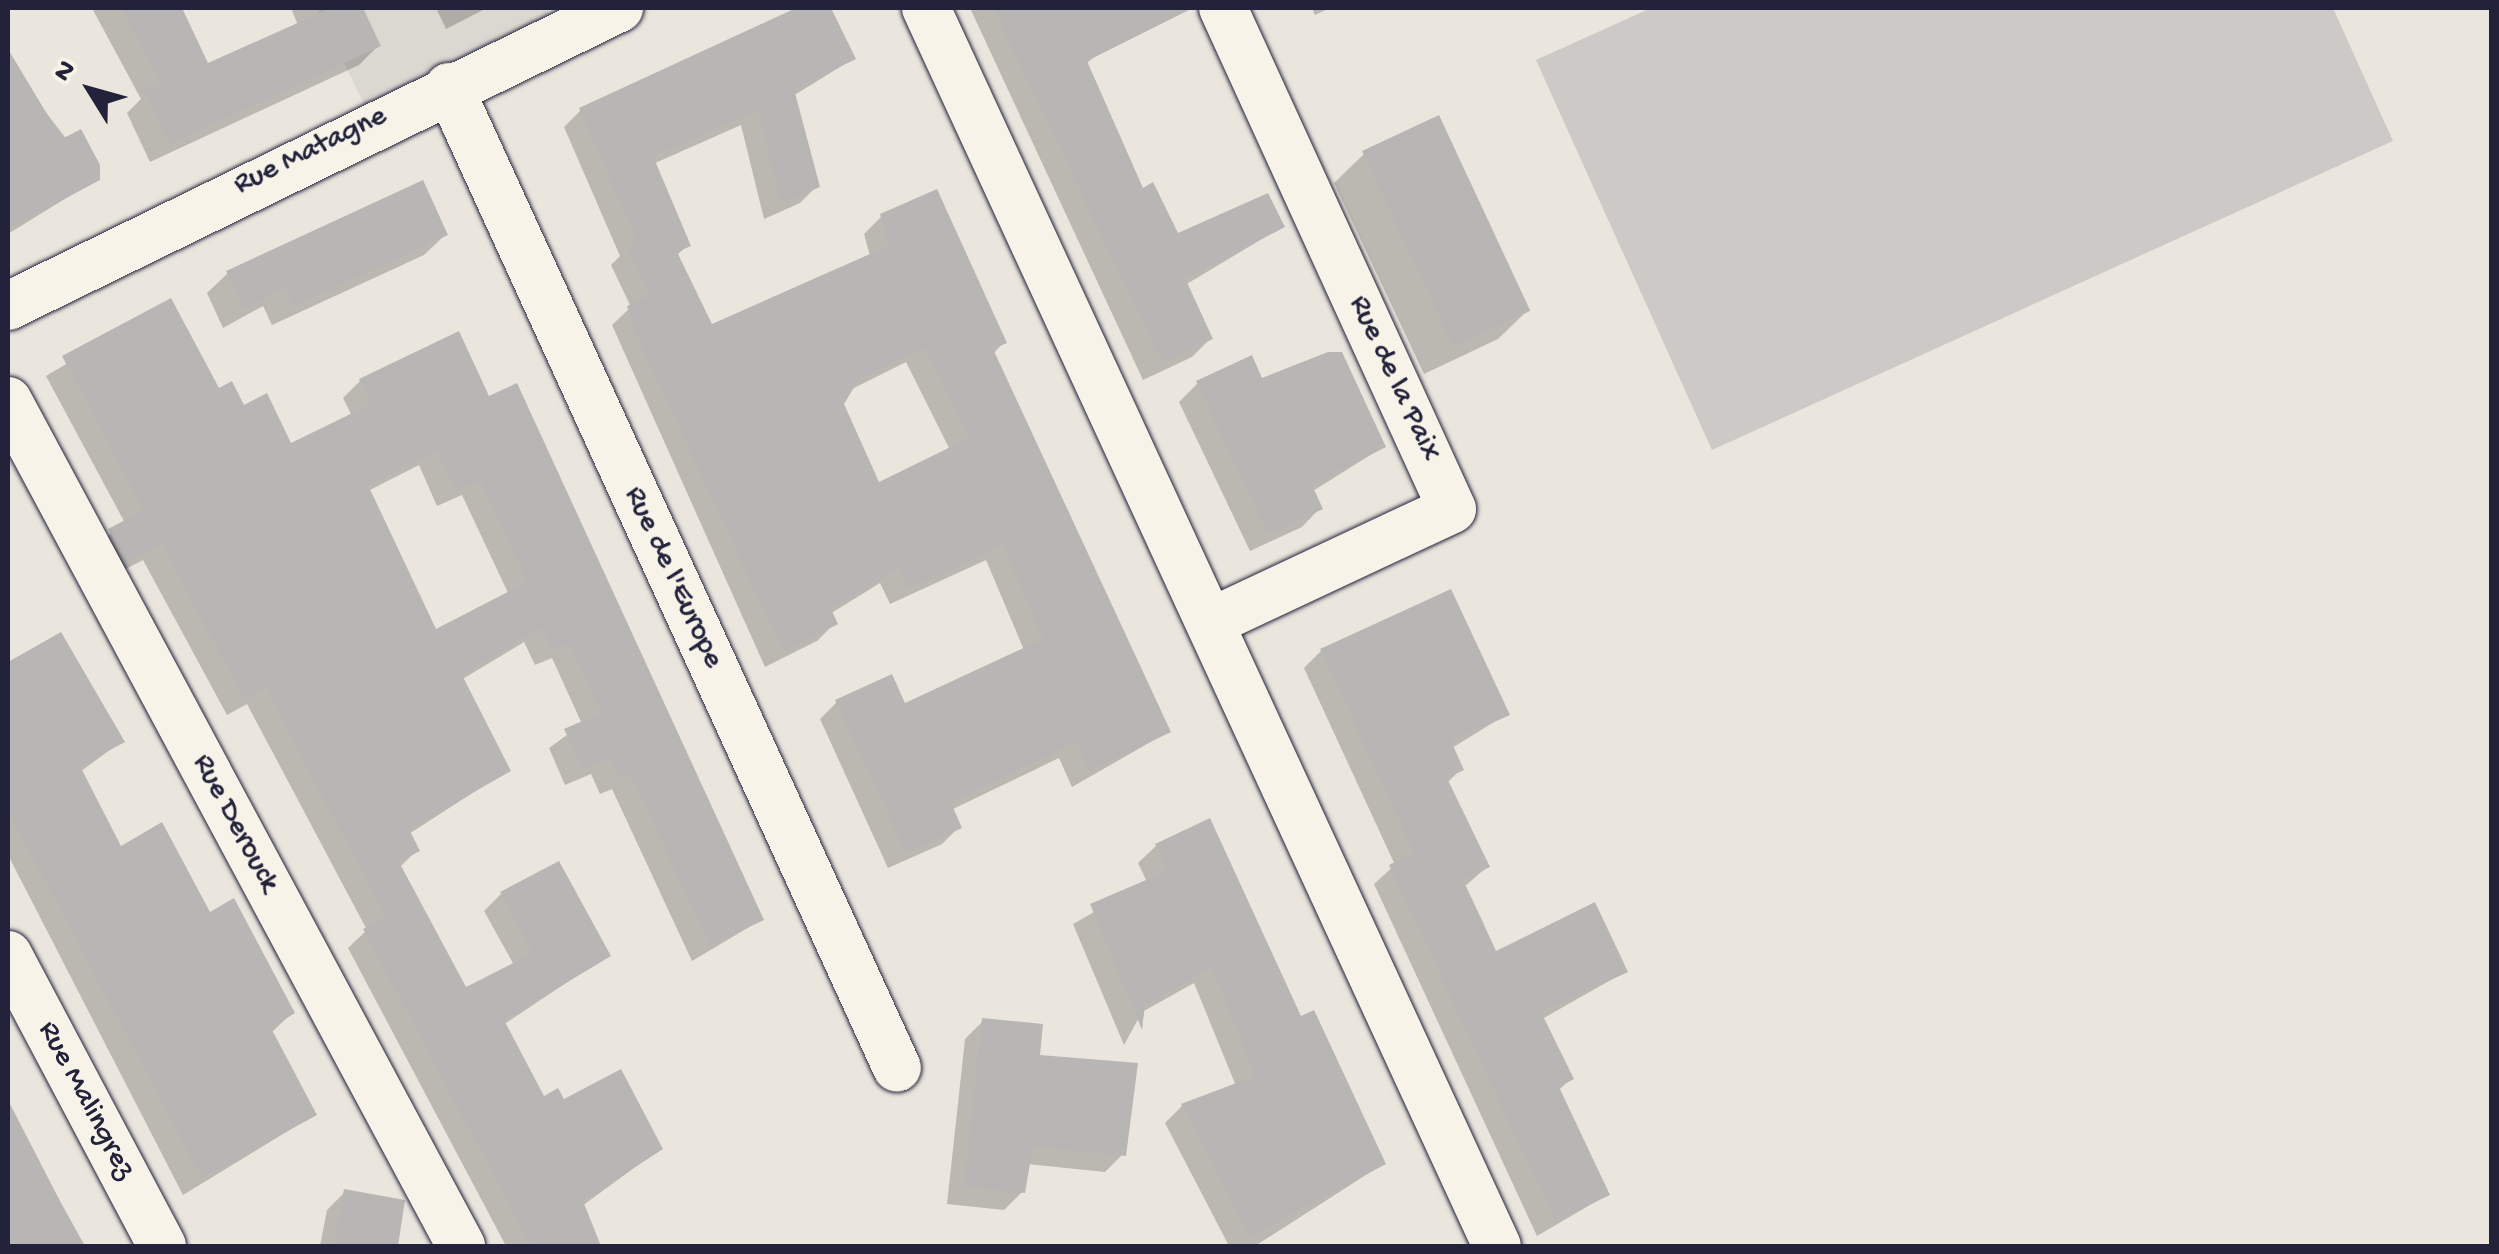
<!DOCTYPE html>
<html>
<head>
<meta charset="utf-8">
<style>
  body { margin:0 }
  #map { position:relative; width:2499px; height:1254px; overflow:hidden; background:#eae6de; font-family:"Gochi Hand",sans-serif }
  div>[style] { position:absolute }
  [style*='--x'] { left:calc(var(--x)*1px); top:calc(var(--y)*1px); width:calc(var(--w)*1px); rotate:calc(var(--a)*1deg) }
  .built>* { inset:0; background:#dbd8d2 }
  .green>* { inset:0; background:#cdc9c6 }
  .shadow>* { inset:0; background:#0003 }
  .building>* { inset:0; background:#b8b6b5; transform-origin:0 0 }
  .roads { filter:drop-shadow(0 0 2px #22223b) drop-shadow(0 0 2px #22223b) }
  .minor>* { height:48px; margin:-24px; padding:0 24px; transform-origin:24px; border-radius:24px; background:#f7f3e8 }
  span { translate:-50% -50%; white-space:nowrap; text-align:center; line-height:1.15; -webkit-text-stroke:8px #f7f3e8; paint-order:stroke }
  .street-label { font-size:30px; color:#22223b }
  .frame { position:absolute; inset:0; border:10px solid #22223b; pointer-events:none }
  .north { position:absolute; left:40px; top:40px; width:100px; height:100px; -webkit-text-stroke:8px #f7f3e8; paint-order:stroke; rotate:307deg; font-size:28px; font-weight:700; line-height:40px; text-align:center; color:#22223b }
  .north::after { content:''; display:block; margin:auto; width:35px; height:45px; background:#22223b; clip-path:polygon(50% 0,100% 100%,50% 72%,0 100%) }
</style>
</head>
<body>
<div id="map">
  <div class="built">
    <div style="clip-path:polygon(317px 8px,546px 8px,560px 35px,373px 122px)"></div>
  </div>
  <div class="green">
    <div style="clip-path:polygon(1651px 8px,2333px 8px,2393px 141px,1712px 450px,1536px 60px)"></div>
  </div>
  <div class="shadow">
    <div style="clip-path:polygon(179px 8px,207px 66px,298px 25px,291px 8px,361px 8px,378px 46px,359px 65px,150px 162px,127px 113px,141px 99px,93px 10px)"></div>
    <div style="clip-path:polygon(436px 8px,487px 8px,446px 29px)"></div>
    <div style="clip-path:polygon(evenodd,812px 8px,828px 8px,853px 59px,793px 96px,817px 186px,800px 203px,764px 219px,741px 125px,653px 164px,688px 245px,676px 256px,710px 328px,870px 256px,864px 234px,881px 217px,1004px 342px,993px 354px,1168px 732px,1072px 787px,1059px 758px,951px 810px,959px 827px,942px 844px,888px 868px,820px 719px,837px 702px,904px 706px,1024px 650px,986px 560px,890px 604px,880px 583px,830px 614px,834px 624px,817px 641px,765px 667px,612px 325px,631px 307px,611px 265px,620px 256px,564px 127px,581px 110px,812px 8px,906px 362px,950px 450px,878px 485px,838px 396px,906px 362px)"></div>
    <div style="clip-path:polygon(970px 8px,1073px 8px,1096px 55px,1085px 65px,1142px 191px,1177px 236px,1282px 227px,1185px 285px,1210px 339px,1192px 357px,1143px 380px)"></div>
    <div style="clip-path:polygon(1312px 8px,1330px 8px,1315px 15px)"></div>
    <div style="clip-path:polygon(22px 81px,97px 179px,8px 234px,8px 88px)"></div>
    <div style="clip-path:polygon(1364px 154px,1528px 310px,1498px 339px,1424px 374px,1334px 183px)"></div>
    <div style="clip-path:polygon(445px 235px,424px 255px,272px 325px,263px 306px,223px 328px,207px 293px,228px 273px)"></div>
    <div style="clip-path:polygon(evenodd,170px 302px,218px 391px,290px 446px,352px 416px,343px 398px,360px 381px,488px 399px,761px 920px,692px 961px,612px 789px,600px 794px,591px 774px,565px 785px,549px 748px,582px 724px,552px 658px,535px 665px,524px 642px,461px 680px,508px 770px,409px 834px,417px 850px,399px 868px,465px 990px,514px 965px,484px 911px,501px 894px,608px 955px,503px 1025px,543px 1099px,660px 1149px,582px 1206px,591px 1246px,506px 1246px,348px 948px,367px 930px,247px 704px,227px 715px,143px 560px,108px 578px,92px 548px,125px 523px,46px 376px,170px 302px,419px 465px,437px 506px,462px 495px,509px 595px,435px 633px,368px 491px,419px 465px)"></div>
    <div style="clip-path:polygon(1261px 381px,1383px 447px,1313px 491px,1320px 508px,1302px 527px,1250px 551px,1179px 402px,1198px 383px)"></div>
    <div style="clip-path:polygon(60px 636px,122px 741px,80px 772px,120px 849px,209px 915px,292px 1013px,271px 1033px,314px 1115px,183px 1195px,8px 855px,8px 665px)"></div>
    <div style="clip-path:polygon(1321px 651px,1507px 714px,1452px 748px,1461px 769px,1447px 783px,1487px 867px,1464px 887px,1495px 954px,1625px 972px,1542px 1019px,1571px 1078px,1558px 1091px,1607px 1195px,1537px 1236px,1374px 884px,1395px 865px,1304px 668px)"></div>
    <div style="clip-path:polygon(1156px 846px,1300px 1019px,1383px 1164px,1255px 1246px,1229px 1246px,1165px 1123px,1182px 1106px,1236px 1086px,1194px 983px,1142px 1012px,1124px 1045px,1073px 924px,1147px 882px,1138px 863px)"></div>
    <div style="clip-path:polygon(983px 1021px,1037px 1057px,1123px 1154px,1105px 1172px,1027px 1164px,1022px 1192px,1004px 1210px,947px 1204px,965px 1039px)"></div>
    <div style="clip-path:polygon(8px 1105px,82px 1246px,8px 1246px)"></div>
    <div style="clip-path:polygon(345px 1192px,403px 1202px,395px 1246px,320px 1246px,327px 1210px)"></div>
  </div>
  <div class="building">
    <div style="clip-path:polygon(120px 8px,182px 8px,208px 63px,331px 8px,363px 8px,381px 46px,169px 145px,144px 92px,161px 84px)"></div>
    <div style="clip-path:polygon(evenodd,796px 8px,831px 8px,856px 59px,794px 89px,820px 187px,781px 204px,758px 110px,653px 156px,691px 246px,677px 252px,712px 324px,888px 246px,880px 214px,937px 189px,1007px 343px,993px 349px,1171px 732px,1089px 771px,1076px 742px,951px 803px,962px 828px,906px 853px,835px 700px,892px 674px,905px 703px,1043px 639px,1003px 545px,908px 589px,898px 568px,831px 609px,838px 624px,783px 652px,633px 328px,627px 306px,650px 296px,627px 246px,637px 241px,579px 108px,796px 8px,924px 347px,969px 438px,879px 482px,844px 404px,859px 379px,924px 347px)"></div>
    <div style="clip-path:polygon(993px 8px,1193px 8px,1087px 61px,1143px 188px,1153px 182px,1178px 233px,1268px 193px,1285px 227px,1185px 278px,1213px 339px,1162px 363px)"></div>
    <div style="clip-path:polygon(8px 49px,62px 139px,81px 129px,100px 165px,100px 180px,8px 229px)"></div>
    <div style="left:1439px;top:115px;width:216px;height:85px;rotate:65deg"></div>
    <div style="clip-path:polygon(423px 180px,448px 235px,293px 307px,284px 288px,244px 310px,226px 271px)"></div>
    <div style="clip-path:polygon(evenodd,171px 298px,219px 388px,232px 381px,244px 405px,267px 393px,291px 443px,371px 404px,359px 379px,459px 331px,489px 396px,517px 383px,764px 920px,710px 945px,630px 774px,618px 779px,609px 759px,582px 769px,564px 729px,601px 713px,569px 643px,552px 650px,542px 627px,462px 675px,511px 771px,409px 829px,420px 851px,399px 862px,466px 987px,533px 953px,500px 892px,559px 861px,611px 956px,504px 1020px,544px 1096px,558px 1088px,564px 1099px,621px 1069px,663px 1149px,583px 1201px,601px 1246px,531px 1246px,363px 929px,386px 917px,265px 688px,244px 699px,161px 544px,126px 562px,108px 529px,144px 510px,62px 356px,171px 298px,436px 450px,455px 491px,480px 480px,527px 582px,436px 629px,368px 485px,436px 450px)"></div>
    <div style="clip-path:polygon(1328px 352px,1342px 352px,1386px 447px,1312px 485px,1323px 509px,1268px 535px,1196px 381px,1252px 355px,1262px 378px)"></div>
    <div style="clip-path:polygon(1451px 589px,1510px 715px,1451px 741px,1464px 770px,1447px 778px,1490px 867px,1463px 880px,1480px 916px,1496px 951px,1595px 902px,1628px 972px,1541px 1012px,1574px 1079px,1559px 1087px,1610px 1195px,1555px 1221px,1389px 865px,1414px 853px,1320px 649px)"></div>
    <div style="clip-path:polygon(61px 632px,125px 742px,80px 766px,121px 846px,162px 822px,210px 912px,234px 898px,295px 1013px,271px 1028px,317px 1115px,202px 1178px,8px 811px,8px 662px)"></div>
    <div style="clip-path:polygon(1210px 818px,1301px 1016px,1314px 1010px,1386px 1164px,1250px 1236px,1181px 1104px,1255px 1076px,1212px 968px,1145px 1005px,1142px 1030px,1090px 904px,1167px 871px,1155px 844px)"></div>
    <div style="clip-path:polygon(982px 1018px,1043px 1024px,1040px 1055px,1138px 1063px,1126px 1156px,1033px 1146px,1025px 1193px,964px 1186px)"></div>
    <div style="clip-path:polygon(8px 1100px,60px 1201px,85px 1246px,8px 1246px)"></div>
    <div style="clip-path:polygon(344px 1189px,405px 1200px,398px 1246px,333px 1246px)"></div>
  </div>
  <div class="roads">
    <div class="minor">
      <div style="--x:926;--y:8;--w:1363;--a:65.24"></div>
      <div style="--x:449;--y:87;--w:1078;--a:65.45"></div>
      <div style="--x:8;--y:306;--w:680;--a:-26"></div>
      <div style="--x:8;--y:401;--w:959;--a:61.8"></div>
      <div style="--x:1211;--y:622;--w:266;--a:-25.1"></div>
      <div style="--x:1452;--y:509;--w:551;--a:-114.56"></div>
      <div style="--x:8;--y:955;--w:329;--a:62.1"></div>
    </div>
  </div>
  <div class="street-label">
    <span style="left:311px;top:152px;rotate:-26deg">Rue Matagne</span>
    <span style="left:1393px;top:379px;rotate:65deg">Rue de la Paix</span>
    <span style="left:672px;top:578px;rotate:65deg">Rue de l'Europe</span>
    <span style="left:234px;top:824px;rotate:62deg">Rue Derouck</span>
    <span style="left:85px;top:1101px;rotate:62deg">Rue Malingrez</span>
  </div>
  <div class="frame"></div>
  <div class="north">N</div>
</div>
</body>
</html>
